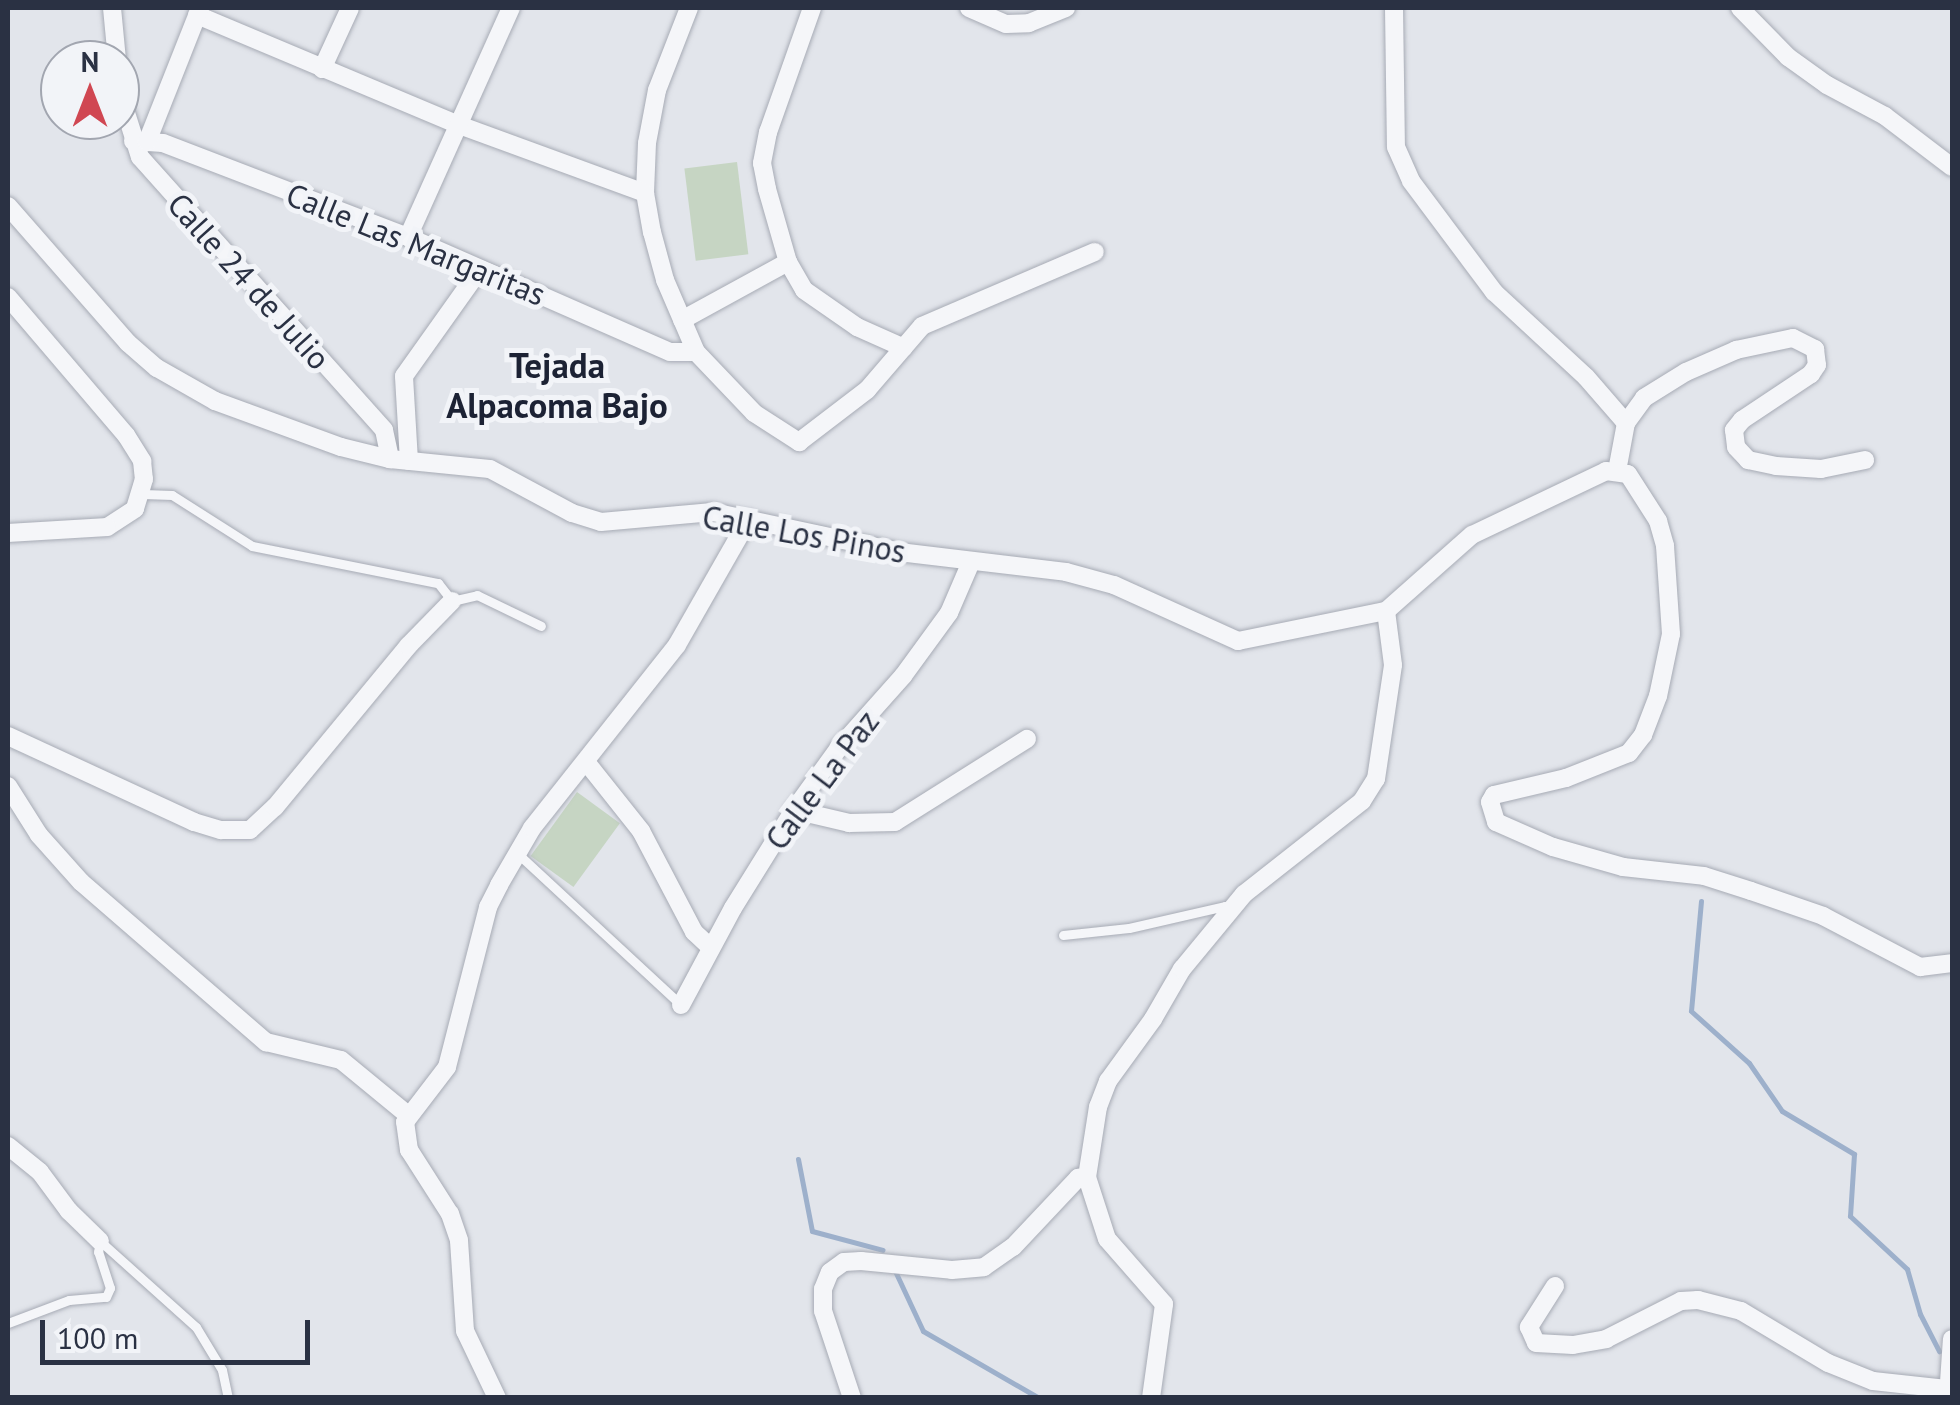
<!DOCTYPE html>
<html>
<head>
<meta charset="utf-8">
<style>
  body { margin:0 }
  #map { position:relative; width:1960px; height:1405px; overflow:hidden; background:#e2e5eb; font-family:"PT Sans",sans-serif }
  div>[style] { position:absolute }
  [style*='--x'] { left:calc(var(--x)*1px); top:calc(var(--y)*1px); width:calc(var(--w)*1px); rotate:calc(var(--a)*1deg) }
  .green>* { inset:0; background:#c6d5c3; transform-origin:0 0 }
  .stream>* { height:5px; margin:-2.5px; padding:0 2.5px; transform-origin:2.5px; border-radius:2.5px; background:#9db0cb }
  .roads { filter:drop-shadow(0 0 2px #a7abb5) drop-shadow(0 0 2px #a7abb5) }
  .lane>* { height:9px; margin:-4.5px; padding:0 4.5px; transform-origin:4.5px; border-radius:4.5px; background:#f5f6f9 }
  .street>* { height:18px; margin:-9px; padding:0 9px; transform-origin:9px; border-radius:9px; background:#f5f6f9 }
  span { translate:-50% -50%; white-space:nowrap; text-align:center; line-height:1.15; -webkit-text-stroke:10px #f2f4f8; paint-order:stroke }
  .street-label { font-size:32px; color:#2a3143 }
  .neighbourhood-label { font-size:35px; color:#1c2234; font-weight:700 }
  .frame { position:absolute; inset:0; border:10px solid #2a3143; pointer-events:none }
  .north { position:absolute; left:40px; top:40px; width:100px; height:100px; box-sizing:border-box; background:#f2f4f8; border:2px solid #a2a6b0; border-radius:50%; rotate:0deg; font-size:28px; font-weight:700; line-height:40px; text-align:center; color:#2a3143 }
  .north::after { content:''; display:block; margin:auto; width:35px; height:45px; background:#d04752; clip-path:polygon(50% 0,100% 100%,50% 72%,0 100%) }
  .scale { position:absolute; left:40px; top:1320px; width:270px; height:45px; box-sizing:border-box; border:5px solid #2a3143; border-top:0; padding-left:12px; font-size:30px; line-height:35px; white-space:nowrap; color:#2a3143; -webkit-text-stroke:8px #f2f4f8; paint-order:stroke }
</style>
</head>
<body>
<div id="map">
  <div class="green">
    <div style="left:737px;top:162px;width:93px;height:53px;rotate:83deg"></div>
    <div style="left:577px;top:792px;width:53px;height:79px;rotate:36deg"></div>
  </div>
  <div class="stream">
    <div style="--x:1701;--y:901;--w:110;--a:95.2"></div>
    <div style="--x:1691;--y:1011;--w:78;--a:41.9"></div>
    <div style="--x:1749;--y:1063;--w:58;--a:55.5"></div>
    <div style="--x:1782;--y:1111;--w:84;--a:30.8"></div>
    <div style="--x:1854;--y:1154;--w:62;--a:93.7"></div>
    <div style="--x:1850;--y:1216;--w:78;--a:42.9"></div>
    <div style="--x:1907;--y:1269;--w:47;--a:73.9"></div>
    <div style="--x:1920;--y:1314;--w:42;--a:62.8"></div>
    <div style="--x:798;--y:1159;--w:73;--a:79"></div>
    <div style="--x:812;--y:1231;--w:73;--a:15"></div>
    <div style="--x:895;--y:1271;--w:66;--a:65"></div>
    <div style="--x:923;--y:1331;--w:134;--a:30"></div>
  </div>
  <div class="roads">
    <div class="lane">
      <div style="--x:143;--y:494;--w:29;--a:2"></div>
      <div style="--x:172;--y:495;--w:95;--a:32.5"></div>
      <div style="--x:252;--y:546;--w:190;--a:11.3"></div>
      <div style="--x:438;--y:583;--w:23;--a:52"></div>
      <div style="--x:452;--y:601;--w:26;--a:-13"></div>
      <div style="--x:477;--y:595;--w:71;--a:25.8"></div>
      <div style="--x:517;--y:853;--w:222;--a:42.8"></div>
      <div style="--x:1063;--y:935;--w:66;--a:-6.1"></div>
      <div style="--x:1129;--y:928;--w:98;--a:-12.9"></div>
      <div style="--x:1225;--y:906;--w:7;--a:16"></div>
      <div style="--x:100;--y:1241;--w:129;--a:41.9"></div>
      <div style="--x:196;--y:1327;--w:50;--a:58.8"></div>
      <div style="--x:222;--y:1370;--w:29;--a:78"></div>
      <div style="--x:8;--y:1323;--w:65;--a:-20.7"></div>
      <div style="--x:69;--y:1300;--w:37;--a:-5"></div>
      <div style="--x:106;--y:1297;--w:10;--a:-66"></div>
      <div style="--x:110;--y:1288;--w:38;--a:-108"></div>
      <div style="--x:98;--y:1252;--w:11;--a:-80"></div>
    </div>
    <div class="street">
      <div style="--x:112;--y:8;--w:52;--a:84.5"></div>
      <div style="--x:689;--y:8;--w:88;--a:111.3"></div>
      <div style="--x:657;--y:90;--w:54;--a:100.7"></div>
      <div style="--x:647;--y:143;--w:50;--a:92.3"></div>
      <div style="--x:645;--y:193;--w:40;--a:80"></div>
      <div style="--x:652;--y:232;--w:50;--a:74.8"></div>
      <div style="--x:665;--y:280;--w:78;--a:66.7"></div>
      <div style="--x:696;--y:352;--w:84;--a:46.4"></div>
      <div style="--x:754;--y:413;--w:54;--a:32.8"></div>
      <div style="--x:799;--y:442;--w:86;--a:-37.4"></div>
      <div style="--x:867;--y:390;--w:84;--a:-49.3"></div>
      <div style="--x:922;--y:326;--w:188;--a:-23.2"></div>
      <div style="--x:812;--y:8;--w:132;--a:109.5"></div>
      <div style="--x:768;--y:132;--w:32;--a:101"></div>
      <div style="--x:762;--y:163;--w:26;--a:79"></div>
      <div style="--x:767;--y:189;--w:76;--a:74"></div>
      <div style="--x:788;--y:262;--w:32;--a:60"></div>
      <div style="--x:804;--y:290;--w:65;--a:34.9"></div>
      <div style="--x:857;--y:327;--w:51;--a:24.1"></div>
      <div style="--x:969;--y:8;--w:40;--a:23.4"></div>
      <div style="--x:1006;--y:24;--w:23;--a:-2"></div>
      <div style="--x:1029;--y:23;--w:40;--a:-22"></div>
      <div style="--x:1394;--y:8;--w:139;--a:89.2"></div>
      <div style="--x:1396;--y:147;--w:37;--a:66"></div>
      <div style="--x:1411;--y:181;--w:139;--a:53.2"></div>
      <div style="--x:1494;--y:292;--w:125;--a:42.7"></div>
      <div style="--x:1586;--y:377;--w:61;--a:49"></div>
      <div style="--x:1740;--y:8;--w:69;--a:45.6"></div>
      <div style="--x:1788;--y:57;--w:48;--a:35.7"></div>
      <div style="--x:1827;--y:85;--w:66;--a:28.1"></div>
      <div style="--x:1885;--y:116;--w:84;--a:37.3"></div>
      <div style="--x:197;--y:15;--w:284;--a:22.8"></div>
      <div style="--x:459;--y:125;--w:198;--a:20.1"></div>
      <div style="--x:322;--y:69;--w:67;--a:-65.3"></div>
      <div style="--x:120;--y:94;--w:66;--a:72.4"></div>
      <div style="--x:140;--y:157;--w:366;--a:48.2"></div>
      <div style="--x:384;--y:430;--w:30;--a:78"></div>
      <div style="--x:133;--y:141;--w:30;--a:4"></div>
      <div style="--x:163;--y:143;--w:262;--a:21"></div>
      <div style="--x:408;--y:237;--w:286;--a:23.7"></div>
      <div style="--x:670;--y:352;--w:26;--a:0"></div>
      <div style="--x:147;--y:142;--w:144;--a:-68.4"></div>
      <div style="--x:8;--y:206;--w:182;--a:48.8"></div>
      <div style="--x:128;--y:343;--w:38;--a:41"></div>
      <div style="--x:157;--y:368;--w:67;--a:29.6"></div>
      <div style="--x:215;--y:401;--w:134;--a:20.1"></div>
      <div style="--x:341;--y:447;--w:50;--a:13.8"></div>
      <div style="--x:390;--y:459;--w:100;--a:5.7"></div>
      <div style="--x:490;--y:469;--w:93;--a:28.2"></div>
      <div style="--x:572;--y:513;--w:30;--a:17"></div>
      <div style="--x:601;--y:522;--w:112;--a:-5.1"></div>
      <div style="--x:713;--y:512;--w:190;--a:12.1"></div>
      <div style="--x:899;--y:552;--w:168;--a:6.8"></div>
      <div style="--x:1066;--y:572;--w:50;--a:15.2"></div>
      <div style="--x:1114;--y:585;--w:136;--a:24.3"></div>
      <div style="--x:1238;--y:641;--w:151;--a:-11.5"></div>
      <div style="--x:1386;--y:611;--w:115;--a:-41.5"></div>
      <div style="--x:1472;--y:535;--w:148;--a:-25.5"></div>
      <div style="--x:1606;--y:471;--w:22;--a:8"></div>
      <div style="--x:1628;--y:474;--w:56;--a:57.4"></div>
      <div style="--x:1658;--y:521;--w:26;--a:74"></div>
      <div style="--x:1665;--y:546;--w:88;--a:86.1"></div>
      <div style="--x:1671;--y:634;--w:63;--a:101.8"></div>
      <div style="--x:1658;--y:696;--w:42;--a:111"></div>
      <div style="--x:1643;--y:735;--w:23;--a:128"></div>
      <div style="--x:1629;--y:753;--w:68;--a:158.4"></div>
      <div style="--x:1566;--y:778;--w:74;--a:166.7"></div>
      <div style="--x:1494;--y:795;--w:8;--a:120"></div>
      <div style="--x:1490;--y:802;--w:21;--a:73"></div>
      <div style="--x:1496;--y:822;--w:62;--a:23.7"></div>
      <div style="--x:1553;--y:847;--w:73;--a:15.9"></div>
      <div style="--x:1623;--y:867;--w:81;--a:6.3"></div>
      <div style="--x:1704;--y:876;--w:49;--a:17.7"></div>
      <div style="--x:1751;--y:891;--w:76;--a:19.1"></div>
      <div style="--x:1823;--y:916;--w:110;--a:27.7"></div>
      <div style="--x:1920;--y:967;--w:32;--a:-7"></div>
      <div style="--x:408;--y:237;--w:251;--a:-65.8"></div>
      <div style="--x:8;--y:297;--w:182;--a:49.5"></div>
      <div style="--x:126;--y:435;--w:31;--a:58"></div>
      <div style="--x:142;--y:461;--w:18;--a:84"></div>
      <div style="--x:144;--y:479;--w:31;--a:107"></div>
      <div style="--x:135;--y:509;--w:33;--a:147"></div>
      <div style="--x:107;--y:527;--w:99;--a:176.5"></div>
      <div style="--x:682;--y:320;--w:121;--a:-28.7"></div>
      <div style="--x:409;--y:461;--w:85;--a:-93.4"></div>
      <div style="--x:404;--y:376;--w:131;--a:-54.6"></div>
      <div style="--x:1617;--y:471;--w:49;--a:-79.4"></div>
      <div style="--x:1626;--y:423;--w:31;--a:-54"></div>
      <div style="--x:1644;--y:398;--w:49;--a:-31.8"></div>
      <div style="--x:1686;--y:372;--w:55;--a:-23.7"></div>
      <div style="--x:1736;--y:350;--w:58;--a:-11.9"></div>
      <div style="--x:1793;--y:338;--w:25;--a:27"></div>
      <div style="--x:1815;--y:349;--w:16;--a:83"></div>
      <div style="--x:1817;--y:365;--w:11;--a:124"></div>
      <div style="--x:1811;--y:374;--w:83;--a:146.3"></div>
      <div style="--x:1742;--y:420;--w:13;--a:129"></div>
      <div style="--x:1734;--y:430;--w:17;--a:83"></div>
      <div style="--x:1736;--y:447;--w:18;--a:47"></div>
      <div style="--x:1748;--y:460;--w:29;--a:12"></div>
      <div style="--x:1776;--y:466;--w:45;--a:3.8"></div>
      <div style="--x:1821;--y:469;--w:45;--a:-11.6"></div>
      <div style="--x:8;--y:736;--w:205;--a:24.8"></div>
      <div style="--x:194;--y:822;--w:28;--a:17"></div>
      <div style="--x:221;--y:830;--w:29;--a:0"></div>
      <div style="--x:250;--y:830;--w:34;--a:-43"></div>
      <div style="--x:275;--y:807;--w:209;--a:-50.4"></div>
      <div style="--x:408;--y:646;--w:63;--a:-45.6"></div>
      <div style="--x:587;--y:763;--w:87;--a:51.5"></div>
      <div style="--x:641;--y:831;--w:114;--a:62.3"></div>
      <div style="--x:694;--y:932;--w:23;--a:43"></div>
      <div style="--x:8;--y:786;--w:58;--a:57.7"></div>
      <div style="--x:39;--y:835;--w:63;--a:48.2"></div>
      <div style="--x:81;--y:882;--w:245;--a:40.9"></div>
      <div style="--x:266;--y:1042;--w:77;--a:13.5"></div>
      <div style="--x:341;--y:1060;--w:87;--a:39.4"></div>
      <div style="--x:794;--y:810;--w:57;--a:13.3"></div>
      <div style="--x:849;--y:823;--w:46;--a:-1.2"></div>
      <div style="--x:895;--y:822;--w:156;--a:-32.2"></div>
      <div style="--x:681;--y:1005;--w:110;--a:-61.8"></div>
      <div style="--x:733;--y:908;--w:115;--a:-58.1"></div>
      <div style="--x:794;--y:810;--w:75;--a:-54.2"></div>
      <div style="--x:838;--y:749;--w:98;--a:-48.3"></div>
      <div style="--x:903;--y:676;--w:78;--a:-53.9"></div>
      <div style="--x:949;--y:613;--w:56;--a:-66.7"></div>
      <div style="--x:8;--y:1146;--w:41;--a:39.1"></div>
      <div style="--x:40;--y:1172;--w:49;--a:53.4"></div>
      <div style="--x:69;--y:1211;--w:43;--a:44.1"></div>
      <div style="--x:1555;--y:1286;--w:49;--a:122.4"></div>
      <div style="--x:1529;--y:1327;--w:17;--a:66"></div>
      <div style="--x:1536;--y:1343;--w:37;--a:3"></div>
      <div style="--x:1573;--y:1345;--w:34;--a:-10"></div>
      <div style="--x:1606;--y:1339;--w:84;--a:-26.9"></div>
      <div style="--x:1681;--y:1301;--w:17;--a:-3"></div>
      <div style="--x:1698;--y:1300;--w:44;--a:14.3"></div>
      <div style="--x:1741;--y:1311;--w:101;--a:30.9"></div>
      <div style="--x:1828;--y:1363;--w:48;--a:21.8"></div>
      <div style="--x:1873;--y:1381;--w:74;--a:6.2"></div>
      <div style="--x:1948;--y:1397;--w:58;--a:-86.1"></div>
      <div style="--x:497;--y:1398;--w:74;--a:-115.5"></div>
      <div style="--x:465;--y:1331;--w:91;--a:-93.8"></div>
      <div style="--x:459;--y:1240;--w:28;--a:-109"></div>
      <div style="--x:450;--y:1214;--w:76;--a:-122.6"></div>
      <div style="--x:409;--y:1150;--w:28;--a:-98"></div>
      <div style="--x:405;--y:1122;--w:69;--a:-52.6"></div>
      <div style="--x:447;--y:1067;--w:165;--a:-75.6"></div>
      <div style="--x:488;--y:907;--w:25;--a:-63"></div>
      <div style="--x:499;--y:885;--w:66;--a:-59.9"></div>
      <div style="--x:532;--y:828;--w:233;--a:-51.6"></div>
      <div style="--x:677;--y:645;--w:145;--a:-60.3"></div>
      <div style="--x:852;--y:1398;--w:92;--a:-108.4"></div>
      <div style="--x:823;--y:1311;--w:22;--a:-90"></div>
      <div style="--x:823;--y:1289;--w:18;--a:-68"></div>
      <div style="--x:830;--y:1272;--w:17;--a:-36"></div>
      <div style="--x:844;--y:1262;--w:17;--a:-3"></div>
      <div style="--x:861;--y:1261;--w:91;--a:5.6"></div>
      <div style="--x:952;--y:1270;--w:32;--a:-5"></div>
      <div style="--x:984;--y:1267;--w:35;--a:-35"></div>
      <div style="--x:1013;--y:1247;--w:95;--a:-46.7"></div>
      <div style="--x:1078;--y:1178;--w:9;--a:-6"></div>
      <div style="--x:1151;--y:1398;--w:95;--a:-82.1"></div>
      <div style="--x:1164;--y:1304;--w:86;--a:-131.2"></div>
      <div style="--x:1107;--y:1239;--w:65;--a:-107.9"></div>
      <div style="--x:1087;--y:1177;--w:71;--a:-81.1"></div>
      <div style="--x:1098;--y:1107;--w:28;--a:-69"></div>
      <div style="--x:1108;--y:1081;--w:77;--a:-54"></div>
      <div style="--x:1153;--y:1019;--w:58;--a:-59.9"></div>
      <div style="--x:1182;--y:969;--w:97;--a:-50.4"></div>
      <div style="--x:1244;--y:894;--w:150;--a:-38.2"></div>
      <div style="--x:1362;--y:801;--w:26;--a:-58"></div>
      <div style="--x:1376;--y:779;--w:115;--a:-81.5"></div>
      <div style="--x:1393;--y:665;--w:54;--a:-97.4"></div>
    </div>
  </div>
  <div class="street-label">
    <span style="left:416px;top:244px;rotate:22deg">Calle Las Margaritas</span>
    <span style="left:249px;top:281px;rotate:48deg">Calle 24 de Julio</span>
    <span style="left:804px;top:534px;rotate:10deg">Calle Los Pinos</span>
    <span style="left:822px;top:780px;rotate:-53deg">Calle La Paz</span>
  </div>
  <div class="neighbourhood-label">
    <span style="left:557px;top:385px">Tejada<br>Alpacoma Bajo</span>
  </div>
  <div class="frame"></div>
  <div class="north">N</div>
  <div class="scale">100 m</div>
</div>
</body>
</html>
